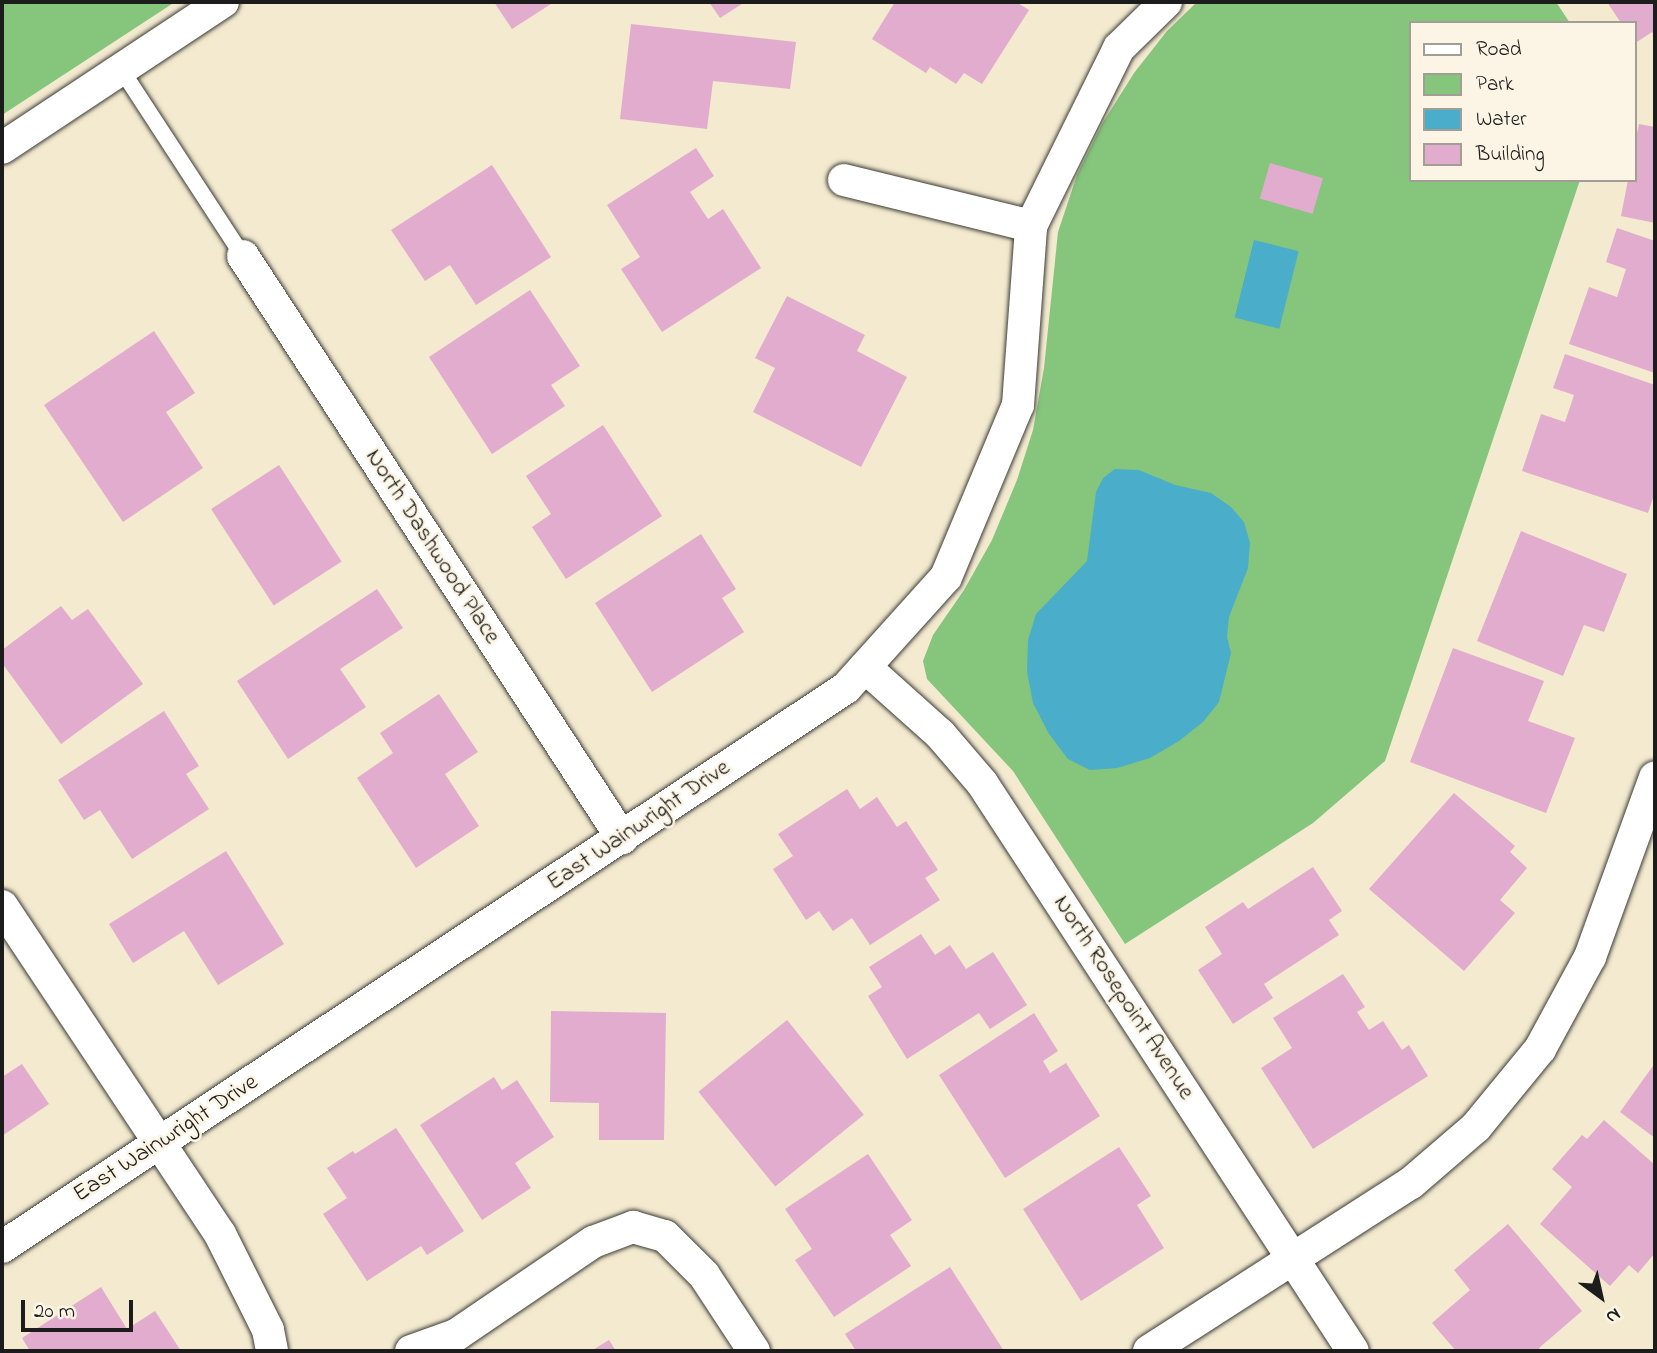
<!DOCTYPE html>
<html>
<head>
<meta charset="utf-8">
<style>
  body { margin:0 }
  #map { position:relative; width:1657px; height:1353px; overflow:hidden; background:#f3eacf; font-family:"Indie Flower",sans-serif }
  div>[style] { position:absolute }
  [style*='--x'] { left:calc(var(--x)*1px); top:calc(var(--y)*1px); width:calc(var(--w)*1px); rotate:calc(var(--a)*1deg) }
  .green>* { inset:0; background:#86c57c }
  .water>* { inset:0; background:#4aadc9; transform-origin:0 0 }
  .building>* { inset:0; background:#e2accf; transform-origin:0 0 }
  .roads { filter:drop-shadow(0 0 2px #3c3b37) drop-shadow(0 0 2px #3c3b37) }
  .service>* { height:16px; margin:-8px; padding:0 8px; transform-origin:8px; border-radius:8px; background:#fff }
  .minor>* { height:32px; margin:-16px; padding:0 16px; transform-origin:16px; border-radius:16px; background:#fff }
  span { translate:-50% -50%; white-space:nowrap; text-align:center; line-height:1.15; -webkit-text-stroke:5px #fcf5e5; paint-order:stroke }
  .street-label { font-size:24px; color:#1c1c1c }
  .frame { position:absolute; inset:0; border:4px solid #1c1c1c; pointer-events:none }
  .legend { position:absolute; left:1409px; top:21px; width:228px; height:161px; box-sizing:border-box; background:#fcf5e5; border:2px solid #a29e95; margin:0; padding:9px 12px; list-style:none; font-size:21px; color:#1c1c1c }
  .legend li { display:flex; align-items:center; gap:14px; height:35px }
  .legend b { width:35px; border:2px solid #a29e95 }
  .north { position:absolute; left:1566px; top:1262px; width:70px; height:70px; -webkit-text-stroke:5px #fcf5e5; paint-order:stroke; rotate:147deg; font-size:19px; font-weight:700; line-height:28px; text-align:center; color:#1c1c1c }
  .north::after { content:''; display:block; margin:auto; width:24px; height:32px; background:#1c1c1c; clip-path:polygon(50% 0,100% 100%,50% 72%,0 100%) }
  .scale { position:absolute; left:21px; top:1300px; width:112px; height:32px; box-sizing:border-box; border:4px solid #1c1c1c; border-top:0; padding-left:9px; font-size:21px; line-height:24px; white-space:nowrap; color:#1c1c1c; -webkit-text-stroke:5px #fcf5e5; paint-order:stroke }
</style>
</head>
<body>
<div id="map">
  <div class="green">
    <div style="clip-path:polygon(2px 2px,175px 2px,2px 115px)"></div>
    <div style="clip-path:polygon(1197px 2px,1556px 2px,1570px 23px,1410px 23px,1410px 180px,1580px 180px,1385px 761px,1313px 823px,1125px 944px,1013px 771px,927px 679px,923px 661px,933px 635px,964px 590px,992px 540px,1017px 480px,1033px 430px,1044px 368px,1058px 232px,1077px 175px,1102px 124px,1134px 73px,1167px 31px)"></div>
  </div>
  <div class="water">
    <div style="left:1254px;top:240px;width:46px;height:80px;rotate:14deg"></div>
    <div style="clip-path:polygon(1115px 469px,1139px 470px,1175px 485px,1211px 493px,1231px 507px,1244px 522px,1250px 543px,1248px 568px,1229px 617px,1227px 637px,1231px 653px,1219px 702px,1203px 722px,1179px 741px,1150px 758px,1117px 768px,1090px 770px,1068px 759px,1049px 734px,1033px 703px,1027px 672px,1028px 640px,1036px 614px,1087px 561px,1096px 492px,1103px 478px)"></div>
  </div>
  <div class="building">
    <div style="clip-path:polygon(494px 2px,554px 2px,512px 29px)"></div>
    <div style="clip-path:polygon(709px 2px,745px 2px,720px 18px)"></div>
    <div style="clip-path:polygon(895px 2px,1016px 2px,1029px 10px,982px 84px,964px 73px,956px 84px,930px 67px,926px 73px,872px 39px)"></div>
    <div style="clip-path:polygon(1607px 2px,1655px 2px,1655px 37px,1652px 32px,1634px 44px,1634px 23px,1621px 23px)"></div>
    <div style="clip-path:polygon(631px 24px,796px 42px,790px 89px,713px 81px,707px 129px,620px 119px)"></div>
    <div style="clip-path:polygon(1639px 124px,1655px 127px,1655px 223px,1621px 216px,1628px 180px,1634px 180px,1634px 147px)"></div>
    <div style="clip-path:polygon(696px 148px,714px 176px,690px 192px,708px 219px,723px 209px,761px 268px,662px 332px,621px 269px,640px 257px,607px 205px)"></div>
    <div style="left:1270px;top:163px;width:55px;height:37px;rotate:16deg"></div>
    <div style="clip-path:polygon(492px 165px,551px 257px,476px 305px,450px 265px,425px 281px,391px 230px)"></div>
    <div style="clip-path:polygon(1617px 228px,1655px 241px,1655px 373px,1569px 344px,1589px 287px,1617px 297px,1626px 269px,1606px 262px)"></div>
    <div style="clip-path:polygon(530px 290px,580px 366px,551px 385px,565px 406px,492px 454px,429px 357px)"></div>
    <div style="clip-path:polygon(787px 296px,865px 335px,857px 351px,907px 377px,861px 467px,753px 412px,775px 368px,755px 358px)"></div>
    <div style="clip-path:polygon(154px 331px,195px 393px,166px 412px,203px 468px,123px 522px,44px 405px)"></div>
    <div style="clip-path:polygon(1565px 354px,1655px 385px,1655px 492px,1648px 513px,1522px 471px,1541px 414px,1565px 422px,1574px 395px,1553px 388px)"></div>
    <div style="clip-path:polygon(603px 425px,662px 516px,566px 579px,532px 527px,551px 514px,526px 476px)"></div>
    <div style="left:279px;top:465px;width:115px;height:81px;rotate:57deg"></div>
    <div style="clip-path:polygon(1521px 531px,1627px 574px,1604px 632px,1584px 625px,1563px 676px,1477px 641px)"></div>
    <div style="clip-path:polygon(701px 534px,736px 589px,722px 598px,744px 632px,652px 692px,595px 603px)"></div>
    <div style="clip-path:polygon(377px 589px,403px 628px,340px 669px,366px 707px,288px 759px,237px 681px)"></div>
    <div style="clip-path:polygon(61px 606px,72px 620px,88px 609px,143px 684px,61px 744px,2px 663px,2px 650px)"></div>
    <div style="clip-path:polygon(1453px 648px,1544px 681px,1528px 721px,1575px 738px,1546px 813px,1410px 762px)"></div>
    <div style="clip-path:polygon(439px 694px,478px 752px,445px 774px,479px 826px,416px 868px,357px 778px,393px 753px,380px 733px)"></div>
    <div style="clip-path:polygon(164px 711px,199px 766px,186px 774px,209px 809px,132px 859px,100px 810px,84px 820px,58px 780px)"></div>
    <div style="clip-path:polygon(847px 789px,860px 809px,877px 797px,897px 827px,906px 821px,938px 870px,925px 878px,940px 900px,870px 945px,852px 918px,833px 931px,819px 911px,806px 920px,773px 869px,793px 856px,778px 834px)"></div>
    <div style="clip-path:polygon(1454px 793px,1515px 846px,1510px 852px,1527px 868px,1500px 900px,1515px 913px,1464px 971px,1369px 889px)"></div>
    <div style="clip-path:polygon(226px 851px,284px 944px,218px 985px,184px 931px,133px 963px,109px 924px)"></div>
    <div style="clip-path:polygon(1313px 867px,1342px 911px,1329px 920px,1339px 935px,1264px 984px,1273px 998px,1233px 1024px,1198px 970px,1222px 954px,1205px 927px,1243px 902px,1248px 909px)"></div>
    <div style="clip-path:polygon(921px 934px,935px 955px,950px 945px,966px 969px,993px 952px,1027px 1005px,990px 1029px,979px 1013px,907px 1059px,868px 996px,882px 987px,869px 967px)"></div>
    <div style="clip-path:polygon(1343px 974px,1365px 1007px,1357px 1012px,1369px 1030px,1383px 1021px,1402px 1050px,1409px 1045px,1428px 1076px,1313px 1149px,1261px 1068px,1292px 1048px,1273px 1018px)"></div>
    <div style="clip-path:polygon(551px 1011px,666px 1013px,664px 1140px,599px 1140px,599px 1103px,550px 1102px)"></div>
    <div style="clip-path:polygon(1034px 1013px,1058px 1051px,1043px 1061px,1050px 1073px,1066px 1063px,1100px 1116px,1005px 1178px,939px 1075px)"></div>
    <div style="left:787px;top:1020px;width:122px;height:114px;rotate:51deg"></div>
    <div style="clip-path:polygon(1655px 1063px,1655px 1138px,1620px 1112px)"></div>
    <div style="clip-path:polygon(22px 1064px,49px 1104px,2px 1136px,2px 1077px)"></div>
    <div style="clip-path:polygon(494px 1077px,502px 1090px,517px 1080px,554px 1137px,515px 1163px,531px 1188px,482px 1220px,420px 1125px)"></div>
    <div style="clip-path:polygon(1604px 1120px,1655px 1165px,1653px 1236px,1655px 1253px,1638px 1273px,1629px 1265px,1610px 1286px,1540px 1224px,1572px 1187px,1552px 1169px,1582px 1135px,1587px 1139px)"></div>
    <div style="clip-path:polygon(396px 1128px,464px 1231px,427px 1255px,421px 1246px,367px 1281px,323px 1214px,347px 1198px,327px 1168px,353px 1151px,355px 1154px)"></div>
    <div style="clip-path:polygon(1119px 1147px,1151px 1196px,1137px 1205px,1164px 1248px,1081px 1301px,1023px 1209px)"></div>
    <div style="clip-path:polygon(868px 1154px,912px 1220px,890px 1235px,911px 1266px,834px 1317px,795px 1260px,812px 1249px,785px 1209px)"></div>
    <div style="clip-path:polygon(1508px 1224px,1582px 1311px,1539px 1348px,1541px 1351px,1456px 1351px,1432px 1323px,1470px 1290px,1454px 1270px)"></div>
    <div style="clip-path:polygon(950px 1267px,1004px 1351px,856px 1351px,845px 1334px)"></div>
    <div style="clip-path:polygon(101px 1287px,127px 1329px,155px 1311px,181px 1351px,30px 1351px,22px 1338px)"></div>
    <div style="clip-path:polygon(609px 1340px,616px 1351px,591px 1351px)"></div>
  </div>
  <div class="roads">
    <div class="service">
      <div style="--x:121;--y:69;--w:223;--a:56.9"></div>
    </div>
    <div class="minor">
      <div style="--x:2;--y:148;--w:265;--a:-33.5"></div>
      <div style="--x:844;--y:180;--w:193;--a:13.8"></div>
      <div style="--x:243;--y:256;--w:695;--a:56.93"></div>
      <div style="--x:865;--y:667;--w:101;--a:41.8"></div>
      <div style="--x:940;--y:734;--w:65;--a:49.4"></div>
      <div style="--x:982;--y:783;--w:678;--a:56.85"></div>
      <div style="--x:2;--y:906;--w:394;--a:56.4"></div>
      <div style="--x:220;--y:1234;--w:107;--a:63.4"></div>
      <div style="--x:268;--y:1330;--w:21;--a:79"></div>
      <div style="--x:2;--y:1247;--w:1012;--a:-33.52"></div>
      <div style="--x:846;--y:688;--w:149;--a:-48"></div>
      <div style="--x:946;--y:577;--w:186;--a:-67.3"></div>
      <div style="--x:1018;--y:405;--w:179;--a:-85.8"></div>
      <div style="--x:1031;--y:226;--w:199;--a:-63.7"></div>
      <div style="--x:1119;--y:48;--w:66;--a:-44.4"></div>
      <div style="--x:411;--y:1351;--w:48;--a:-19.6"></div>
      <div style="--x:456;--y:1335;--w:166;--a:-34.2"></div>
      <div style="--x:593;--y:1242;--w:43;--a:-20.6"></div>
      <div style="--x:633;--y:1227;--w:33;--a:16"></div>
      <div style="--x:665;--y:1236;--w:55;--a:45"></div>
      <div style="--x:704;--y:1275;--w:91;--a:56.7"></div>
      <div style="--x:1149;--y:1351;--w:311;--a:-32.7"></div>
      <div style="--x:1411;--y:1183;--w:86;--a:-40.7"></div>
      <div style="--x:1476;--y:1127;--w:101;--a:-50.6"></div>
      <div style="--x:1540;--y:1049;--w:105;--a:-61.5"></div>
      <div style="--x:1590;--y:957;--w:191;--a:-70.1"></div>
    </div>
  </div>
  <div class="street-label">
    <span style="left:432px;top:547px;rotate:57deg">North Dashwood Place</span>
    <span style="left:639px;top:826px;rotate:-34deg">East Wainwright Drive</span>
    <span style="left:1123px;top:998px;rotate:57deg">North Rosepoint Avenue</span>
    <span style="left:166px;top:1139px;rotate:-33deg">East Wainwright Drive</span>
  </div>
  <div class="frame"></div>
  <ul class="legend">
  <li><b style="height:9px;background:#fff"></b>Road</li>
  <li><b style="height:19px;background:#86c57c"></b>Park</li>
  <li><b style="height:19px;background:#4aadc9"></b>Water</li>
  <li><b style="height:19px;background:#e2accf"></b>Building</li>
  </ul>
  <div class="north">N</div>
  <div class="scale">20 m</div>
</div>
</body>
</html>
